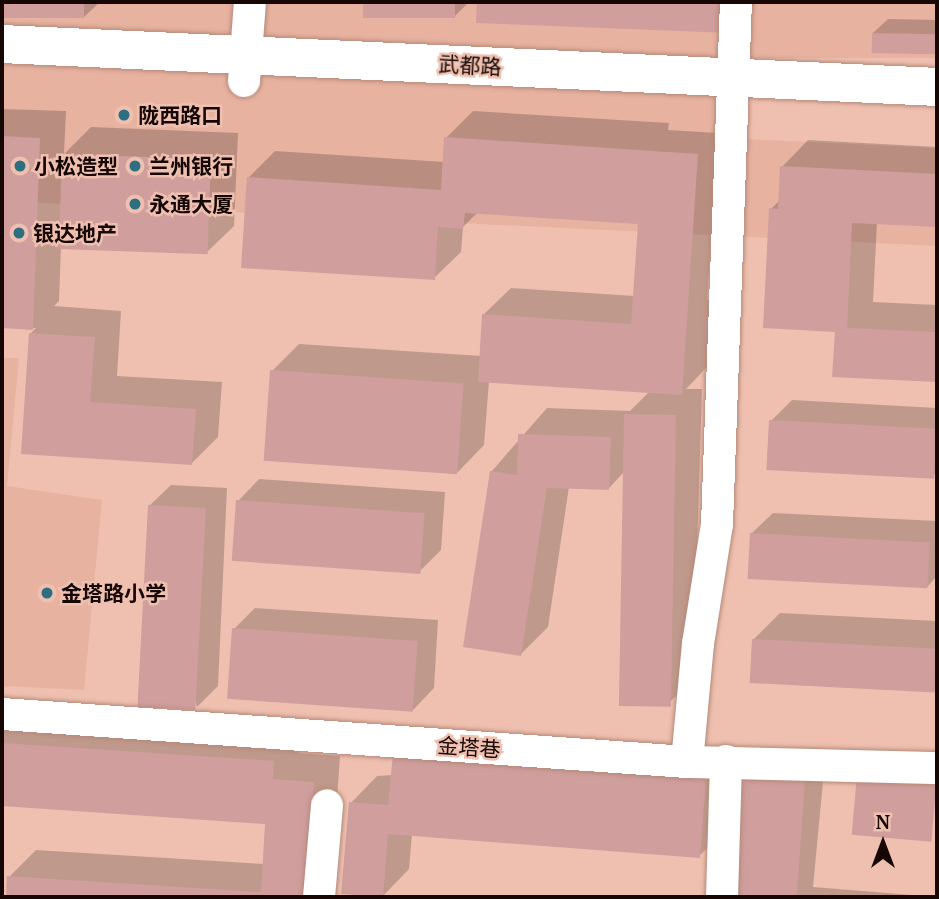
<!DOCTYPE html>
<html>
<head>
<meta charset="utf-8">
<style>
  body { margin:0 }
  #map { position:relative; width:939px; height:899px; overflow:hidden; background:#efc0b0; font-family:"PT Serif","Noto Sans SC",serif }
  div>[style] { position:absolute }
  [style*='--x'] { left:calc(var(--x)*1px); top:calc(var(--y)*1px); width:calc(var(--w)*1px); rotate:calc(var(--a)*1deg) }
  .built>* { inset:0; background:#e8b2a0 }
  .shadow>* { inset:0; background:#0003 }
  .building>* { inset:0; background:#cf9e9d; transform-origin:0 0 }
  .roads { filter:drop-shadow(0 0 2px #b5897a) drop-shadow(0 0 2px #b5897a) }
  .minor>* { height:32px; margin:-16px; padding:0 16px; transform-origin:16px; border-radius:16px; background:#fff }
  .major>* { height:38px; margin:-19px; padding:0 19px; transform-origin:19px; border-radius:19px; background:#fff }
  .dots>* { width:19px; height:19px; translate:-50% -50%; box-sizing:border-box; border:4px solid #efc0b0; border-radius:50% }
  span { translate:-50% -50%; white-space:nowrap; text-align:center; line-height:1.15; -webkit-text-stroke:5px #efc0b0; paint-order:stroke }
  .street-label { font-size:21px; color:#160704 }
  .poi-label { font-size:21px; color:#160704; font-weight:700 }
  .left { translate:0 -50%; text-align:left }
  .frame { position:absolute; inset:0; border:4px solid #160704; pointer-events:none }
  .north { position:absolute; left:848px; top:808px; width:70px; height:70px; -webkit-text-stroke:5px #efc0b0; paint-order:stroke; rotate:0deg; font-size:19px; font-weight:700; line-height:28px; text-align:center; color:#160704 }
  .north::after { content:''; display:block; margin:auto; width:24px; height:32px; background:#160704; clip-path:polygon(50% 0,100% 100%,50% 72%,0 100%) }
</style>
</head>
<body>
<div id="map">
  <div class="built">
    <div style="clip-path:polygon(2px 2px,937px 2px,937px 58px,748px 58px,744px 139px,937px 148px,937px 246px,2px 201px)"></div>
    <div style="clip-path:polygon(2px 358px,19px 358px,7px 486px,102px 500px,84px 690px,2px 686px)"></div>
  </div>
  <div class="shadow">
    <div style="clip-path:polygon(3px 2px,100px 2px,83px 18px,3px 17px)"></div>
    <div style="clip-path:polygon(365px 2px,469px 2px,454px 17px,365px 17px)"></div>
    <div style="clip-path:polygon(478px 2px,756px 2px,729px 31px,478px 21px)"></div>
    <div style="clip-path:polygon(888px 19px,937px 20px,937px 54px,873px 52px,873px 33px)"></div>
    <div style="clip-path:polygon(2px 109px,66px 111px,64px 154px,91px 127px,238px 133px,234px 226px,207px 252px,61px 247px,59px 301px,54px 306px,121px 311px,117px 376px,222px 382px,218px 437px,191px 464px,23px 453px,31px 333px,36px 328px,2px 327px)"></div>
    <div style="clip-path:polygon(473px 111px,669px 123px,668px 130px,718px 133px,707px 300px,712px 301px,708px 366px,686px 389px,702px 389px,693px 679px,666px 706px,624px 472px,609px 488px,569px 487px,548px 627px,521px 654px,491px 472px,547px 408px,630px 411px,650px 391px,489px 381px,484px 445px,458px 472px,272px 371px,299px 344px,481px 356px,484px 314px,511px 288px,635px 296px,640px 222px,478px 212px,463px 227px,461px 252px,434px 278px,248px 178px,275px 151px,445px 162px,446px 138px)"></div>
    <div style="clip-path:polygon(808px 140px,937px 147px,937px 225px,877px 222px,873px 302px,937px 305px,937px 380px,834px 375px,836px 330px,771px 209px,780px 200px,782px 167px)"></div>
    <div style="clip-path:polygon(792px 400px,937px 408px,937px 475px,771px 421px)"></div>
    <div style="clip-path:polygon(259px 479px,445px 492px,441px 550px,420px 571px,238px 501px)"></div>
    <div style="clip-path:polygon(171px 485px,227px 488px,218px 686px,197px 707px,149px 506px)"></div>
    <div style="clip-path:polygon(773px 513px,937px 521px,937px 576px,927px 587px,751px 534px)"></div>
    <div style="clip-path:polygon(255px 608px,438px 620px,434px 688px,413px 710px,234px 629px)"></div>
    <div style="clip-path:polygon(780px 613px,937px 621px,937px 691px,752px 681px,754px 639px)"></div>
    <div style="clip-path:polygon(17px 716px,300px 734px,299px 753px,340px 756px,330px 897px,7px 897px,9px 877px,36px 850px,264px 864px,267px 822px,2px 805px,2px 731px)"></div>
    <div style="clip-path:polygon(732px 752px,726px 830px,699px 856px,412px 834px,409px 869px,383px 896px,351px 803px,377px 776px)"></div>
    <div style="clip-path:polygon(825px 761px,813px 887px,937px 897px,729px 897px,738px 777px)"></div>
  </div>
  <div class="building">
    <div style="left:2px;top:2px;width:82px;height:16px"></div>
    <div style="left:363px;top:2px;width:92px;height:16px"></div>
    <div style="clip-path:polygon(477px 2px,731px 2px,730px 33px,476px 23px)"></div>
    <div style="left:872px;top:33px;width:65px;height:20px;rotate:1deg"></div>
    <div style="clip-path:polygon(2px 136px,40px 138px,33px 330px,2px 328px)"></div>
    <div style="clip-path:polygon(444px 137px,698px 154px,682px 395px,478px 382px,482px 314px,631px 324px,638px 224px,465px 213px,463px 229px,438px 227px,435px 280px,241px 268px,247px 177px,441px 190px)"></div>
    <div style="left:62px;top:154px;width:149px;height:95px;rotate:2deg"></div>
    <div style="clip-path:polygon(780px 166px,937px 174px,937px 227px,852px 223px,847px 328px,937px 332px,937px 382px,832px 377px,835px 332px,763px 328px,769px 208px,778px 209px)"></div>
    <div style="clip-path:polygon(29px 333px,95px 337px,90px 402px,196px 409px,192px 465px,21px 454px)"></div>
    <div style="left:270px;top:370px;width:194px;height:91px;rotate:4deg"></div>
    <div style="left:624px;top:414px;width:52px;height:292px;rotate:1deg"></div>
    <div style="left:769px;top:420px;width:168px;height:50px;rotate:3deg"></div>
    <div style="clip-path:polygon(518px 434px,611px 437px,609px 490px,547px 488px,521px 656px,463px 647px,490px 471px,517px 475px)"></div>
    <div style="left:236px;top:500px;width:189px;height:61px;rotate:4deg"></div>
    <div style="left:148px;top:505px;width:58px;height:202px;rotate:3deg"></div>
    <div style="left:750px;top:533px;width:180px;height:46px;rotate:3deg"></div>
    <div style="left:232px;top:628px;width:186px;height:71px;rotate:4deg"></div>
    <div style="left:752px;top:639px;width:185px;height:44px;rotate:3deg"></div>
    <div style="clip-path:polygon(2px 743px,274px 761px,273px 779px,314px 782px,306px 897px,6px 897px,7px 876px,261px 892px,265px 824px,2px 806px)"></div>
    <div style="clip-path:polygon(393px 754px,706px 779px,700px 858px,388px 834px,383px 897px,341px 894px,349px 802px,388px 805px)"></div>
    <div style="left:857px;top:774px;width:80px;height:61px;rotate:5deg"></div>
    <div style="left:737px;top:777px;width:68px;height:120px;rotate:4deg"></div>
  </div>
  <div class="roads">
    <div class="minor">
      <div style="--x:244;--y:81;--w:79;--a:-85.7"></div>
      <div style="--x:2;--y:714;--w:687;--a:4.01"></div>
      <div style="--x:687;--y:762;--w:250;--a:1.4"></div>
      <div style="--x:687;--y:762;--w:119;--a:-84.7"></div>
      <div style="--x:698;--y:644;--w:121;--a:-81"></div>
      <div style="--x:717;--y:524;--w:522;--a:-87.92"></div>
      <div style="--x:319;--y:897;--w:92;--a:-85"></div>
      <div style="--x:722;--y:897;--w:136;--a:-88.3"></div>
    </div>
    <div class="major">
      <div style="--x:2;--y:44;--w:936;--a:2.63"></div>
    </div>
  </div>
  <div class="dots">
    <div style="left:124px;top:115px;background:#2d6e81"></div>
    <div style="left:20px;top:166px;background:#2d6e81"></div>
    <div style="left:135px;top:166px;background:#2d6e81"></div>
    <div style="left:135px;top:204px;background:#2d6e81"></div>
    <div style="left:19px;top:233px;background:#2d6e81"></div>
    <div style="left:47px;top:593px;background:#2d6e81"></div>
  </div>
  <div class="street-label">
    <span style="left:470px;top:65px;rotate:3deg">武都路</span>
    <span style="left:469px;top:747px;rotate:4deg">金塔巷</span>
  </div>
  <div class="poi-label">
    <span class="left" style="left:138px;top:115px">陇西路口</span>
    <span class="left" style="left:34px;top:166px">小松造型</span>
    <span class="left" style="left:149px;top:166px">兰州银行</span>
    <span class="left" style="left:149px;top:204px">永通大厦</span>
    <span class="left" style="left:33px;top:233px">银达地产</span>
    <span class="left" style="left:61px;top:593px">金塔路小学</span>
  </div>
  <div class="frame"></div>
  <div class="north">N</div>
</div>
</body>
</html>
